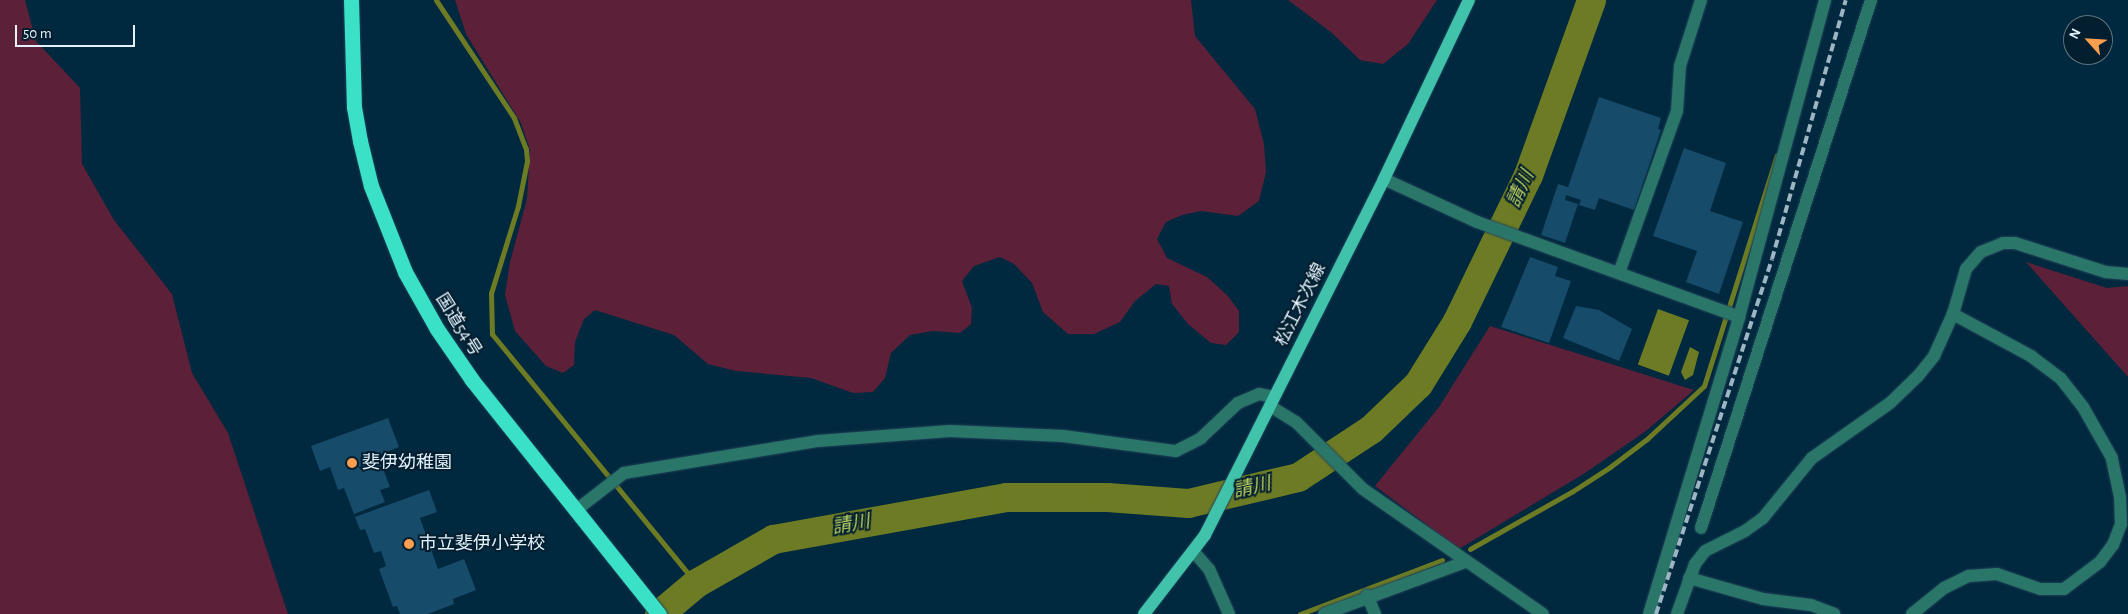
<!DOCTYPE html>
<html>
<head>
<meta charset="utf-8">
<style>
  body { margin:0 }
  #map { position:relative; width:2128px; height:614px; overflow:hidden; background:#00283e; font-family:"Alegreya Sans","Noto Sans JP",sans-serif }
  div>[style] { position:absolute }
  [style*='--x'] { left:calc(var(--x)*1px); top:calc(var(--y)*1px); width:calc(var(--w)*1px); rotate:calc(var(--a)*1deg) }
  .green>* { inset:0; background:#5c2138 }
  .water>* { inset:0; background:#6d7c24; transform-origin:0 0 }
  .stream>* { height:5px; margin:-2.5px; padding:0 2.5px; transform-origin:2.5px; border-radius:2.5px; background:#6d7c24 }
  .river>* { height:29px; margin:-14.5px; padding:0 14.5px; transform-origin:14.5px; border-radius:14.5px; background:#6d7c24 }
  .building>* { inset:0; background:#164b6a }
  .roads { filter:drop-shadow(0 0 1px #204459) drop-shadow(0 0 1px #204459) }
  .minor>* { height:12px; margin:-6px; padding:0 6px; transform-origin:6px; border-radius:6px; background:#2a7668 }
  .major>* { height:12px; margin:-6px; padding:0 6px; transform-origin:6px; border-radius:6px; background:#40c2ab }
  .highway>* { height:15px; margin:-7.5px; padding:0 7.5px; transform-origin:7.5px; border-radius:7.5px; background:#3be1c6 }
  .rail>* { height:4px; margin-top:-2px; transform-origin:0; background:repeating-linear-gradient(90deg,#9eb5c3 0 8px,transparent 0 12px) }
  .dots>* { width:14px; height:14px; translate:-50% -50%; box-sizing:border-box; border:2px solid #031e2e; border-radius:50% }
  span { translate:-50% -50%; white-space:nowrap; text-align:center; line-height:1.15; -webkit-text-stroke:4px #031e2e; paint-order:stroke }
  .street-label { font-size:18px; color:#e3f2fd }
  .poi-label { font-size:18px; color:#e3f2fd }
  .left { translate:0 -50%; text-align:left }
  .water-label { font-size:19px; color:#bcd260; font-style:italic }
  .north { position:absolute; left:2063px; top:15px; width:50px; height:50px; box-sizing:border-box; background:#031e2e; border:1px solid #5d7381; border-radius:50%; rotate:296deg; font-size:14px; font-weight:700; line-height:20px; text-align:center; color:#e3f2fd }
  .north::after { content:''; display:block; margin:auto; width:18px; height:22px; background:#fb9e50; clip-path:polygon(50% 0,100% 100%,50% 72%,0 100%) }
  .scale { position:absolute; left:15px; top:25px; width:120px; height:22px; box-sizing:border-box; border:2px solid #e3f2fd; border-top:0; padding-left:6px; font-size:15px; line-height:18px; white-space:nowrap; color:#e3f2fd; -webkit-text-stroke:4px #031e2e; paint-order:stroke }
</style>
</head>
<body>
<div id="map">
  <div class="green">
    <div style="clip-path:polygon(0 0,25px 0,36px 41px,80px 88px,82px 164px,114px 220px,172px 294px,192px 373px,228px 433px,288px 614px,0 614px)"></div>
    <div style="clip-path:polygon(455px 0,1191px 0,1195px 36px,1255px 109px,1264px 144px,1266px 172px,1259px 201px,1238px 216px,1201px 211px,1182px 215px,1166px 222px,1157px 239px,1167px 258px,1207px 277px,1228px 296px,1239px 311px,1239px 332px,1226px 345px,1211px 343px,1188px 324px,1172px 304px,1169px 286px,1156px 284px,1135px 301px,1120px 322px,1094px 334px,1068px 334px,1043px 312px,1032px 283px,1014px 264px,1000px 257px,974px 266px,962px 281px,972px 308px,971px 324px,960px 333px,933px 331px,910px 335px,891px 353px,885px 378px,873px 392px,853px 393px,811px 378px,736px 371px,708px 364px,674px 335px,595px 310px,584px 319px,575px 342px,574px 365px,563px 373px,546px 366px,515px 331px,505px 295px,510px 262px,527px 199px,530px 150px,521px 123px,466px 34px)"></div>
    <div style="clip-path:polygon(1288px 0,1437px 0,1408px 44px,1383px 64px,1360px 60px,1332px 33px)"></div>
    <div style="clip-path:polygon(2026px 262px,2107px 288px,2128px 286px,2128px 377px)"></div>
    <div style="clip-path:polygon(1490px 326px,1694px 390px,1646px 431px,1585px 473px,1459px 549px,1375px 486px,1439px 407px)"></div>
  </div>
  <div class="water">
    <div style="left:1658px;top:309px;width:33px;height:59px;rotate:20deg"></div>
    <div style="clip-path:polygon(1690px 347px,1699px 352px,1693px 375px,1685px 380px,1681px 372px)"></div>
  </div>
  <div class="stream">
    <div style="--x:436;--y:0;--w:141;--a:56.5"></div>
    <div style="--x:514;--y:118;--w:33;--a:69"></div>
    <div style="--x:526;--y:149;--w:12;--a:85"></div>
    <div style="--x:527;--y:161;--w:46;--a:101.3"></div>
    <div style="--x:518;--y:206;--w:91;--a:107.2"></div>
    <div style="--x:491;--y:293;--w:41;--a:88.6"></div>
    <div style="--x:492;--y:334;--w:322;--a:50.7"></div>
    <div style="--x:1470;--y:549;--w:118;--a:-29.4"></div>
    <div style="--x:1573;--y:491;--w:44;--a:-33"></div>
    <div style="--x:1610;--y:467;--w:48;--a:-37.3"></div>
    <div style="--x:1648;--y:438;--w:76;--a:-42.9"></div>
    <div style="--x:1704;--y:386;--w:242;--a:-72.5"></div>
    <div style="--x:1300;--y:614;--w:152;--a:-20.8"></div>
  </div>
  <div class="river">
    <div style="--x:659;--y:614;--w:48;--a:-40"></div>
    <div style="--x:696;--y:583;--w:89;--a:-29.7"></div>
    <div style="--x:773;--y:539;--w:237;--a:-10.2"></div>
    <div style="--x:1006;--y:497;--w:101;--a:0"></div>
    <div style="--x:1107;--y:497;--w:81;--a:4.2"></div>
    <div style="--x:1188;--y:503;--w:113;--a:-13.3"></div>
    <div style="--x:1298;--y:477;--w:87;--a:-33.3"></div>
    <div style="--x:1371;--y:429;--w:65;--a:-43.8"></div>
    <div style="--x:1418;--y:384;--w:74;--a:-58.2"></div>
    <div style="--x:1457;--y:321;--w:162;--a:-64.1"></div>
    <div style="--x:1528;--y:175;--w:186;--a:-70.2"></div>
  </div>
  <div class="building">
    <div style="clip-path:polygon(1599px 97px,1661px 118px,1658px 129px,1661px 130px,1634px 210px,1599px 198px,1595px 210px,1579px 205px,1581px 200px,1566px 195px,1565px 200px,1578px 204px,1565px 243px,1541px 235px,1558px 184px,1568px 187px)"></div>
    <div style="clip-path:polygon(1684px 148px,1726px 163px,1710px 211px,1743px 222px,1719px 294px,1686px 282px,1697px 251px,1653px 236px)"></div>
    <div style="clip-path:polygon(1530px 257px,1558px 267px,1555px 276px,1571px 281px,1549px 343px,1501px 327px)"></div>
    <div style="clip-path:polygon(1576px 306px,1599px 310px,1632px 329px,1619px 361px,1563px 338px)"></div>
    <div style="clip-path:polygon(388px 418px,399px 447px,378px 455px,390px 487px,380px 490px,385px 502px,354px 514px,344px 488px,338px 490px,330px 467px,320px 471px,311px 446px)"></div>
    <div style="clip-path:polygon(429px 490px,437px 512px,420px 518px,438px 569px,464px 559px,476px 590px,453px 599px,454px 604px,428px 614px,400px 614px,397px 606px,393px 607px,379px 569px,386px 566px,381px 551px,374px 553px,365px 529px,360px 530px,355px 517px)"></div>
  </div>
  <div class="roads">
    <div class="minor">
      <div style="--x:1384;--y:179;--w:102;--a:24.8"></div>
      <div style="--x:1477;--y:222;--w:279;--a:19.9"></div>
      <div style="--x:1619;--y:273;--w:172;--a:-70.3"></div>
      <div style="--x:1677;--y:111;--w:45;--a:-86.2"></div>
      <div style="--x:1680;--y:66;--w:69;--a:-72.3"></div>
      <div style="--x:1270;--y:406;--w:31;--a:32"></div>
      <div style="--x:1296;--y:422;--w:95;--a:45"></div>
      <div style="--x:1363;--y:489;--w:219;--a:34.8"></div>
      <div style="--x:575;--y:511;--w:62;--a:-37.8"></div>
      <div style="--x:624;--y:473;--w:197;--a:-9.4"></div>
      <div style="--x:818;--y:441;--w:132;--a:-4.3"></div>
      <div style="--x:950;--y:431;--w:113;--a:2.5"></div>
      <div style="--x:1063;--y:436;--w:114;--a:7.6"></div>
      <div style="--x:1176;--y:451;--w:28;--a:-27"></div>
      <div style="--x:1201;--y:438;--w:51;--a:-43.4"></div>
      <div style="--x:1238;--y:403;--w:23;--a:-23"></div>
      <div style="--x:1259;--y:394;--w:15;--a:11"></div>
      <div style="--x:1701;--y:528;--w:555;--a:-72.15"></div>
      <div style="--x:1194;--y:552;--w:23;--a:49"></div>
      <div style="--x:1209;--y:569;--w:49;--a:66"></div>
      <div style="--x:1689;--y:578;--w:77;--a:15.8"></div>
      <div style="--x:1763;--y:599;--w:48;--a:7.1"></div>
      <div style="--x:1811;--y:605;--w:25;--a:21"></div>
      <div style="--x:1367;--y:595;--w:21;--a:67"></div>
      <div style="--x:1324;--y:614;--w:150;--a:-20.2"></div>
      <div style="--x:1649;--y:614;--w:310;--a:-73.1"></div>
      <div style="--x:1739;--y:317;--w:328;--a:-74.8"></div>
      <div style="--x:1677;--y:614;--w:53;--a:-70.2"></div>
      <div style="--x:1695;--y:564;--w:16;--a:-52"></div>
      <div style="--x:1705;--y:551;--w:45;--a:-26.6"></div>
      <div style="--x:1745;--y:531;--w:22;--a:-36"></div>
      <div style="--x:1763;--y:518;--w:77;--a:-50.8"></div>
      <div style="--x:1812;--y:458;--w:95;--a:-35.2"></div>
      <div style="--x:1890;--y:403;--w:39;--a:-44"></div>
      <div style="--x:1918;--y:376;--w:26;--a:-51"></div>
      <div style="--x:1934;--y:356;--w:46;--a:-65.7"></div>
      <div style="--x:1953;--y:314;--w:47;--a:-73.9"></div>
      <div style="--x:1966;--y:269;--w:23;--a:-49"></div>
      <div style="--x:1981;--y:252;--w:24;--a:-22"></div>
      <div style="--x:2003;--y:243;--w:12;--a:0"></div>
      <div style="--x:2015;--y:243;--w:96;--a:17.7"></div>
      <div style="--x:2106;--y:272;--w:22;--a:5"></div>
      <div style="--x:1912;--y:614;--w:41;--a:-39.1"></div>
      <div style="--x:1944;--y:588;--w:28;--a:-26"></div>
      <div style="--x:1969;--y:576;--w:28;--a:-4"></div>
      <div style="--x:1997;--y:574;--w:46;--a:19.2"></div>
      <div style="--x:2040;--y:589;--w:24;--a:0"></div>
      <div style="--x:2064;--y:589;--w:45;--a:-36.9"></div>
      <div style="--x:2100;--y:562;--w:21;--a:-53"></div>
      <div style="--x:2113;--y:545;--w:22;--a:-69"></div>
      <div style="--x:2121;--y:524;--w:27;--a:-92"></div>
      <div style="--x:2120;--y:497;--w:40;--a:-102"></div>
      <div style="--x:2112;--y:458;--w:59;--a:-119.6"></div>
      <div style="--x:2083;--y:407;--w:37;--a:-128"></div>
      <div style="--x:2060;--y:378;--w:36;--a:-143"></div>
      <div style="--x:2031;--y:356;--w:89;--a:-151.7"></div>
    </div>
    <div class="major">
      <div style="--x:1144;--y:614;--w:100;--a:-52.3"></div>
      <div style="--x:1205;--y:535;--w:398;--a:-63.3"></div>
      <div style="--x:1384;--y:179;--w:198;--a:-64.6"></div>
    </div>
    <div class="highway">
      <div style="--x:351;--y:0;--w:107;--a:88.4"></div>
      <div style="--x:354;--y:107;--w:35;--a:80"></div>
      <div style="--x:360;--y:141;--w:46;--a:76.3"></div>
      <div style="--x:371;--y:186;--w:92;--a:68.4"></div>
      <div style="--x:405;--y:272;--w:65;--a:60.7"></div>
      <div style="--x:437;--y:329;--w:62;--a:55.5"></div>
      <div style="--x:472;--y:380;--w:300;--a:51.4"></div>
    </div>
  </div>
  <div class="rail">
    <div style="--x:1656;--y:614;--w:373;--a:-71.9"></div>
    <div style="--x:1772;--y:259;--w:269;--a:-74.1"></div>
  </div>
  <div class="dots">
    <div style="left:352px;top:463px;background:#fb9e50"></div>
    <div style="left:409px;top:544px;background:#fb9e50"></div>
  </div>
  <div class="street-label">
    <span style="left:1301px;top:305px;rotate:-63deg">松江木次線</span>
    <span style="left:458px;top:325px;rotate:58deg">国道54号</span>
  </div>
  <div class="poi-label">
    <span class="left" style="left:362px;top:463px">斐伊幼稚園</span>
    <span class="left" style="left:419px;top:544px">市立斐伊小学校</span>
  </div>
  <div class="water-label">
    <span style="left:1521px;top:189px;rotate:-65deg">請川</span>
    <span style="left:1252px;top:488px;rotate:-13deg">請川</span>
    <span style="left:851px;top:525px;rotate:-10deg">請川</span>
  </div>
  <div class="north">N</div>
  <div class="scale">50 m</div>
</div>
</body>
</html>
